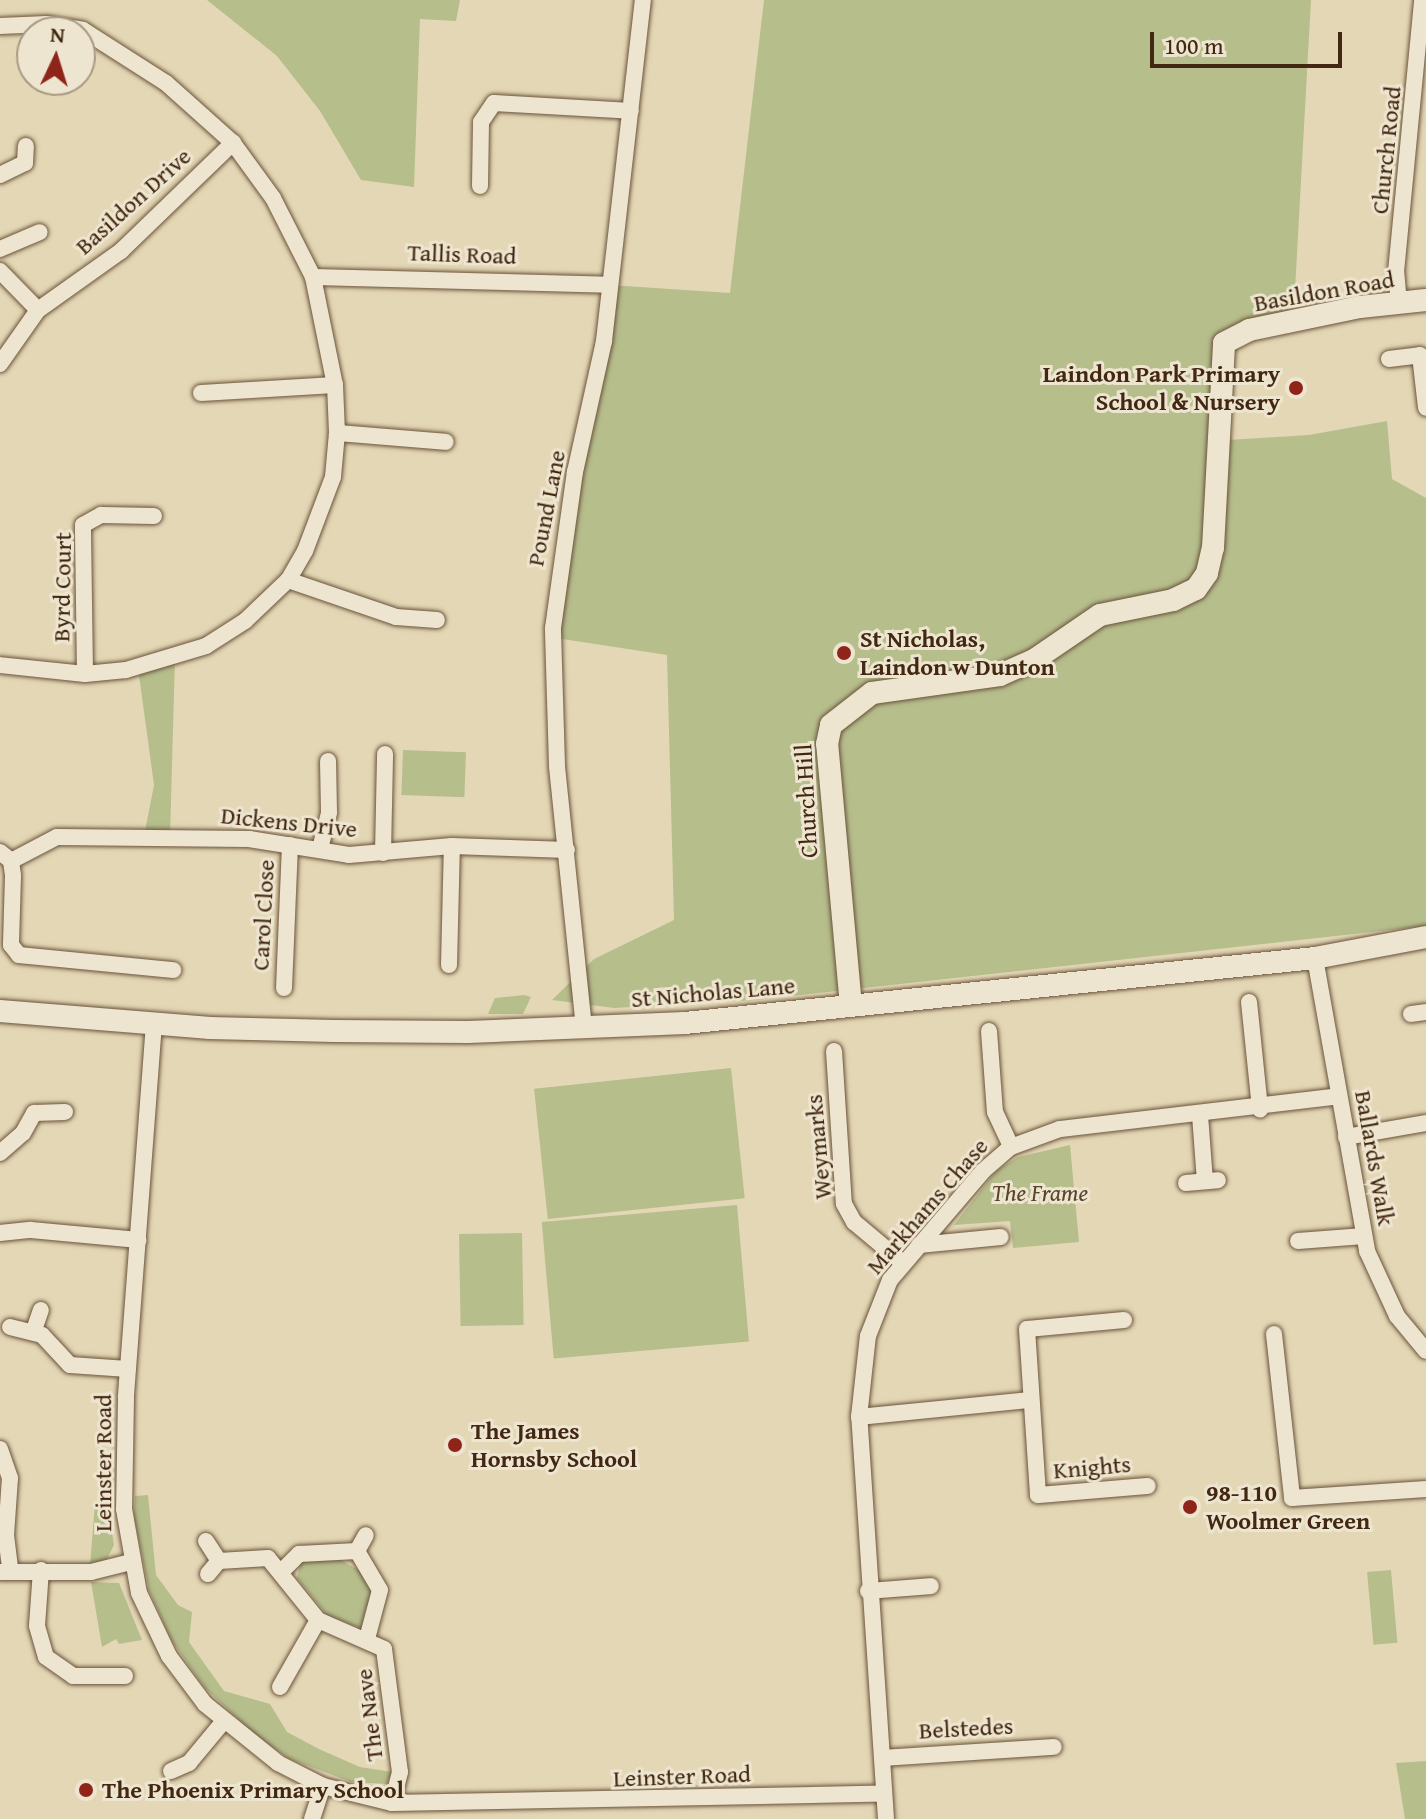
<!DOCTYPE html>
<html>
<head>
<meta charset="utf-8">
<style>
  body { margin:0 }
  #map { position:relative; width:1426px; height:1819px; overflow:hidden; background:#e4d7b5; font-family:"Gentium Book Plus",serif }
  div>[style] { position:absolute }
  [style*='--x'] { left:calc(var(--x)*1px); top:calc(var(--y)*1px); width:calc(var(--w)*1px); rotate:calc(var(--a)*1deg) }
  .green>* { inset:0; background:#b6be8c; transform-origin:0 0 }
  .roads { filter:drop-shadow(0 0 2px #6a533b) drop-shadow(0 0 2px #6a533b) }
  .street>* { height:16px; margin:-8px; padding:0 8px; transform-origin:8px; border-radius:8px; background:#ede5cf }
  .secondary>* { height:22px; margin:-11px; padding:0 11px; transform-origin:11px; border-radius:11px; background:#ede5cf }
  .dots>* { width:22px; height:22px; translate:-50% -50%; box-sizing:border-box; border:4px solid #ede5cf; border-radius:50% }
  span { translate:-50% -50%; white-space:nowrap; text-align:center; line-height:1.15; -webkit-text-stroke:6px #ede5cf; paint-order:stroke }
  .street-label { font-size:24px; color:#422712 }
  .poi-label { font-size:24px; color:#422712; font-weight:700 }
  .right { translate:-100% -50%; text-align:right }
  .left { translate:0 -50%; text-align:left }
  .park-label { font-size:24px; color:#59452a; font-style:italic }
  .north { position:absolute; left:16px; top:16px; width:80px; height:80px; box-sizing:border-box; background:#ede5cf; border:2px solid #a99983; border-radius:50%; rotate:4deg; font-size:22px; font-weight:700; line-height:32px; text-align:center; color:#422712 }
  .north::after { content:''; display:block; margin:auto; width:28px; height:36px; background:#8f2418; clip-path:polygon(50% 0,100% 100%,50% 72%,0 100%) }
  .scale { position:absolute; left:1150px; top:32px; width:192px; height:36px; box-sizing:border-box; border:4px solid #422712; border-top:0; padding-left:10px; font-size:24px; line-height:28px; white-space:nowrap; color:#422712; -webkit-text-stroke:6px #ede5cf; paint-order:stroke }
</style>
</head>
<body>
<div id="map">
  <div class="green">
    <div style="clip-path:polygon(207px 0,460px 0,456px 21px,420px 19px,414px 187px,361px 180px,320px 111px,277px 56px)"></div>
    <div style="clip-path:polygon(764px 0,1311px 0,1294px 308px,1239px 325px,1215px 340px,1228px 440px,1309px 435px,1387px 421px,1392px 479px,1426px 498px,1426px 926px,756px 1000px,614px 1008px,552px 1000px,594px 959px,674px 920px,667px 655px,556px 638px,610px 285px,730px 293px)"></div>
    <div style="clip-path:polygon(175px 658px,170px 837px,144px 836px,154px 785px,138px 668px)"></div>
    <div style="left:403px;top:750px;width:63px;height:45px;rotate:2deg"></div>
    <div style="clip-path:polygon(524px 995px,531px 997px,523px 1014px,488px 1014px,495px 998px)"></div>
    <div style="left:731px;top:1068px;width:131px;height:198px;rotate:84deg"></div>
    <div style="clip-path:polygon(1070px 1145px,1079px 1242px,1013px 1248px,1010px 1221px,954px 1225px,996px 1171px,1018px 1157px)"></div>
    <div style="left:737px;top:1205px;width:137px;height:196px;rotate:85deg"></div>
    <div style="left:522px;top:1233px;width:92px;height:63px;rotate:89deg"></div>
    <div style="clip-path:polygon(148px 1495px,156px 1575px,178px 1605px,192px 1612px,189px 1642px,224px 1691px,270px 1704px,287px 1732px,321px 1750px,360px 1767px,392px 1772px,387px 1784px,351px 1782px,290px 1759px,254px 1734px,205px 1688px,172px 1641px,149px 1590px,134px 1516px,135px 1496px)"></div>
    <div style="clip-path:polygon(95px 1503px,107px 1503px,114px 1545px,106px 1561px,90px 1566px)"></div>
    <div style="clip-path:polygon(339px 1559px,362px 1572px,372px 1589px,363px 1629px,328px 1616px,297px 1578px,301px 1560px)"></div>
    <div style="left:1391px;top:1570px;width:73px;height:24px;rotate:85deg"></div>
    <div style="clip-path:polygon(91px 1582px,119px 1583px,142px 1640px,119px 1644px,116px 1639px,102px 1647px)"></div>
    <div style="clip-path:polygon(1426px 1761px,1426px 1819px,1405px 1819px,1396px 1763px)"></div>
  </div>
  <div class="roads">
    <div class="street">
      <div style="--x:0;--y:26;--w:47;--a:-2.4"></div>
      <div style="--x:47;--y:24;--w:36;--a:9"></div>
      <div style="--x:83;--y:30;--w:98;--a:32.6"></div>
      <div style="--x:166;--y:83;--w:90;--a:41.8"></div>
      <div style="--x:233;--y:143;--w:68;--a:54"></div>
      <div style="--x:273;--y:198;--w:89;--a:63.1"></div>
      <div style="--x:313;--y:277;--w:110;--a:78.5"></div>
      <div style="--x:335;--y:385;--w:48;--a:87.6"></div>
      <div style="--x:337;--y:433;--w:44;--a:95.2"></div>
      <div style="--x:333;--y:477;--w:79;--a:110.7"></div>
      <div style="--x:305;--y:551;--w:34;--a:120"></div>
      <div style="--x:288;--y:580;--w:59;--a:136.4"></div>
      <div style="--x:245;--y:621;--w:46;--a:147.3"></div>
      <div style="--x:206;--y:646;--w:84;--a:163.3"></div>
      <div style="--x:126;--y:670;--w:41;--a:174.4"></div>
      <div style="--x:85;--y:674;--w:85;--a:-174"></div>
      <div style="--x:0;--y:175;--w:28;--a:-26"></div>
      <div style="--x:25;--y:163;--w:17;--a:-87"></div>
      <div style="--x:480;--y:186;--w:64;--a:-89.1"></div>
      <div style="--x:481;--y:122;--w:23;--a:-56"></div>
      <div style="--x:494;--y:103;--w:137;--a:3.3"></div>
      <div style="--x:0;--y:249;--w:43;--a:-23"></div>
      <div style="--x:0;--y:271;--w:54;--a:45.7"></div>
      <div style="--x:313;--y:277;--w:297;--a:1.5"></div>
      <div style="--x:1399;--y:304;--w:32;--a:-95"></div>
      <div style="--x:1396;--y:272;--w:273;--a:-84.5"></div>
      <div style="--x:1389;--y:359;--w:31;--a:-7"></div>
      <div style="--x:1420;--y:355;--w:53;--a:83.5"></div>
      <div style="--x:0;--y:364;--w:66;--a:-54.9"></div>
      <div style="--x:38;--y:310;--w:102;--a:-35.4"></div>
      <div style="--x:121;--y:251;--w:156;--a:-44"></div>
      <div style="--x:201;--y:393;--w:134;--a:-3.4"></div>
      <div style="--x:337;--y:433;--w:109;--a:4.7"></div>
      <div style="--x:288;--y:580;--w:114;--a:18.9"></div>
      <div style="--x:396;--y:617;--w:41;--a:4.2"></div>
      <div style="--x:85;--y:674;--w:149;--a:-90.8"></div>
      <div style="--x:83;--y:525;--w:21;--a:-29"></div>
      <div style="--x:101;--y:515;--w:53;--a:1.1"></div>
      <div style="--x:320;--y:849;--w:38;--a:-76"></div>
      <div style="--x:329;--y:812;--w:51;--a:-91.1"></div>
      <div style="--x:0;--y:852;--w:14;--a:39"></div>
      <div style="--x:11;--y:861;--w:15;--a:82"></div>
      <div style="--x:13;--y:876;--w:69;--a:91.7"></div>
      <div style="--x:11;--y:945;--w:13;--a:51"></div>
      <div style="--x:19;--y:955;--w:155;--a:5.6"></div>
      <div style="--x:383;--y:853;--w:99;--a:-88.8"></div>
      <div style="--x:11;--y:861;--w:52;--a:-27.6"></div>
      <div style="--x:57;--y:837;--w:192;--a:0.6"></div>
      <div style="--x:249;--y:839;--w:101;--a:9.1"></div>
      <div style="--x:349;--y:855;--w:103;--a:-5"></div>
      <div style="--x:452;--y:846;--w:115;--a:2"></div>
      <div style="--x:1315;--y:958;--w:298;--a:79.9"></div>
      <div style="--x:1367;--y:1251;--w:72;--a:65.2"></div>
      <div style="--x:1397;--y:1316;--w:45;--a:50.4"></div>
      <div style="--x:449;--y:965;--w:119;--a:-88.6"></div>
      <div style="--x:284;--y:988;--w:143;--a:-87.6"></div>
      <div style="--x:1249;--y:1002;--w:108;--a:84.1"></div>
      <div style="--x:1411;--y:1014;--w:15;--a:-8"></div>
      <div style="--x:154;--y:1023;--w:376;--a:94.3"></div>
      <div style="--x:126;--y:1398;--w:111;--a:91"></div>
      <div style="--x:124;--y:1509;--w:85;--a:79.9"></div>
      <div style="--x:139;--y:1593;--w:70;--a:64.5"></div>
      <div style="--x:169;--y:1656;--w:60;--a:53.1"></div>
      <div style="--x:205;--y:1704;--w:94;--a:38.9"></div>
      <div style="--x:278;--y:1763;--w:51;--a:27.1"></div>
      <div style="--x:323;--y:1786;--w:71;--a:13.8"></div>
      <div style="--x:392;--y:1803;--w:491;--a:-1.1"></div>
      <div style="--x:584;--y:1028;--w:263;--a:-95.9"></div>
      <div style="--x:557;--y:766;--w:138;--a:-91.7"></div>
      <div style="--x:553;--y:628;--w:158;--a:-82"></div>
      <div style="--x:575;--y:472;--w:134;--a:-77.5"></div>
      <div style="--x:604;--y:341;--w:343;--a:-83.5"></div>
      <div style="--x:989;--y:1031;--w:81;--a:85.8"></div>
      <div style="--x:995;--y:1112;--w:38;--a:65"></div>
      <div style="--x:834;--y:1051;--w:153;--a:86.3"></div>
      <div style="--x:844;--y:1204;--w:21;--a:61"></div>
      <div style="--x:854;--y:1222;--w:64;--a:39.9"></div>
      <div style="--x:1200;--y:1115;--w:66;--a:85.7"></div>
      <div style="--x:1346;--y:1137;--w:81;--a:-9.9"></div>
      <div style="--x:0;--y:1153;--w:30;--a:-41"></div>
      <div style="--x:23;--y:1133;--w:23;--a:-61"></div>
      <div style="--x:34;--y:1113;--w:31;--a:-2"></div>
      <div style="--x:1186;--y:1183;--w:32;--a:-5"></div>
      <div style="--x:0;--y:1233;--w:31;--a:-6"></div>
      <div style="--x:31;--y:1230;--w:108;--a:5.3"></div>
      <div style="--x:1298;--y:1241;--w:66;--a:-4.3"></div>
      <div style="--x:919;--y:1245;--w:82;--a:-5.6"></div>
      <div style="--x:1124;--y:1320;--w:97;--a:174.7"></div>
      <div style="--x:1027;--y:1329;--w:166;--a:86.2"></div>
      <div style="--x:1038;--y:1495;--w:110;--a:-4.7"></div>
      <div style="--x:10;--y:1327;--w:33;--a:14"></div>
      <div style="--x:42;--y:1335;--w:41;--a:47"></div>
      <div style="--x:70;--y:1365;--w:58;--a:3.9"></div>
      <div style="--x:34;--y:1330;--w:21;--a:-71"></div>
      <div style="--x:1274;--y:1334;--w:165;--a:83.7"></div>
      <div style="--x:1292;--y:1498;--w:134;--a:-3.8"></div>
      <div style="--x:859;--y:1417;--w:172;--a:-5.7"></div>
      <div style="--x:0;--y:1449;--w:31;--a:71"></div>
      <div style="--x:10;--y:1478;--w:57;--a:94"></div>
      <div style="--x:6;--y:1535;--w:35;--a:83"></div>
      <div style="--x:206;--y:1541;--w:24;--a:57"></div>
      <div style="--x:357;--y:1551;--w:18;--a:-61"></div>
      <div style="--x:41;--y:1570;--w:56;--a:94.1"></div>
      <div style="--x:37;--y:1626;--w:32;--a:74"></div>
      <div style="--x:46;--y:1657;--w:33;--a:35"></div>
      <div style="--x:73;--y:1676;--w:52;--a:0"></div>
      <div style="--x:283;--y:1570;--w:23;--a:-45"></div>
      <div style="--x:299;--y:1554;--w:58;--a:-3"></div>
      <div style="--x:357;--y:1551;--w:45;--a:59.5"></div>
      <div style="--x:380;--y:1590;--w:51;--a:104.9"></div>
      <div style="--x:0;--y:1572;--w:91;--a:0"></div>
      <div style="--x:91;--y:1572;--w:41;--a:-14"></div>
      <div style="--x:208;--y:1574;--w:17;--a:-50"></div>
      <div style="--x:219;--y:1561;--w:49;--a:-3.5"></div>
      <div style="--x:268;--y:1558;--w:80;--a:51.1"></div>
      <div style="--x:318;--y:1620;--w:72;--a:23.7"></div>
      <div style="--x:384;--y:1649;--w:124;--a:82.6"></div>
      <div style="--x:400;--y:1772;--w:32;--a:104"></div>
      <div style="--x:868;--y:1591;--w:63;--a:-4.5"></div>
      <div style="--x:280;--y:1687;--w:77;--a:-60.4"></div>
      <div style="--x:882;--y:1758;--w:172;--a:-3.7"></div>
      <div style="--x:171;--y:1771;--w:20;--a:-24"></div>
      <div style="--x:189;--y:1763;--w:55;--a:-50.2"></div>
      <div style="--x:312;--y:1819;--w:35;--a:-72"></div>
      <div style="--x:886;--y:1819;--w:403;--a:-93.8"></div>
      <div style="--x:859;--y:1417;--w:81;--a:-83.7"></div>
      <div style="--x:868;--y:1336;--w:60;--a:-68.6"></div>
      <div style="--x:890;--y:1280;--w:143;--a:-49.5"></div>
      <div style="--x:983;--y:1171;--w:37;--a:-41"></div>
      <div style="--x:1011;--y:1147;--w:52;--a:-20.2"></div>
      <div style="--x:1060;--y:1129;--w:281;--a:-6.7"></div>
    </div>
    <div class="secondary">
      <div style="--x:851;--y:1006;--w:263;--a:-95.2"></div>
      <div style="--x:827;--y:744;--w:19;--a:-78"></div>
      <div style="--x:831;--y:725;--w:52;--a:-38"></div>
      <div style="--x:872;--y:693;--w:129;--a:-8"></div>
      <div style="--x:1000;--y:675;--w:37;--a:-24"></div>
      <div style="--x:1034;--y:660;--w:80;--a:-34.3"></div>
      <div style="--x:1100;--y:615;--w:75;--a:-11.6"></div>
      <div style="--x:1173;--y:600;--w:25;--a:-26"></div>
      <div style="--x:1196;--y:589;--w:19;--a:-55"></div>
      <div style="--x:1207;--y:573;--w:26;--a:-77"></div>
      <div style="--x:1213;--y:548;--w:205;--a:-86.9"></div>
      <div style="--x:1224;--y:343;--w:28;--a:-27"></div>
      <div style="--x:1249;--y:330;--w:113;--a:-11.7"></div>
      <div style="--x:1360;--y:307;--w:66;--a:-6.1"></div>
      <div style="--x:0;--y:1011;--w:211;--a:4.6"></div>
      <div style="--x:210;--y:1028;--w:124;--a:1.4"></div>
      <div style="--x:334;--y:1031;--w:134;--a:0.4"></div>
      <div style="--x:468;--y:1032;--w:217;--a:-2.4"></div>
      <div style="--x:685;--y:1023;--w:633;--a:-5.89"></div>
      <div style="--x:1315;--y:958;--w:113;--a:-10.7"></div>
    </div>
  </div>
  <div class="dots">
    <div style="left:1296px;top:388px;background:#8f2418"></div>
    <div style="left:844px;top:653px;background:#8f2418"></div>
    <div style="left:455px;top:1445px;background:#8f2418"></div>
    <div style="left:1190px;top:1507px;background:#8f2418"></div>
    <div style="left:86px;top:1790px;background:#8f2418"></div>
  </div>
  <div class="street-label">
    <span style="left:1386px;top:150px;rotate:-84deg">Church Road</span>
    <span style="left:133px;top:201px;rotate:-42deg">Basildon Drive</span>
    <span style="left:462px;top:254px;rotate:2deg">Tallis Road</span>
    <span style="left:1324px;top:291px;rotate:-10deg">Basildon Road</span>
    <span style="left:546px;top:508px;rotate:-79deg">Pound Lane</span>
    <span style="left:62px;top:587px;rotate:-89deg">Byrd Court</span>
    <span style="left:806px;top:801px;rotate:-93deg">Church Hill</span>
    <span style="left:289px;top:822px;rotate:6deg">Dickens Drive</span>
    <span style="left:263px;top:915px;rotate:-87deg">Carol Close</span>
    <span style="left:713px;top:992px;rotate:-5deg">St Nicholas Lane</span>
    <span style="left:818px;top:1147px;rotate:-95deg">Weymarks</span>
    <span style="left:1375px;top:1158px;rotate:80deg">Ballards Walk</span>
    <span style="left:927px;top:1206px;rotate:-49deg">Markhams Chase</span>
    <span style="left:103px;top:1463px;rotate:-90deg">Leinster Road</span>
    <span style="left:1092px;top:1467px;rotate:-5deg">Knights</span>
    <span style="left:369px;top:1715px;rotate:-97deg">The Nave</span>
    <span style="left:966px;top:1728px;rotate:-3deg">Belstedes</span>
    <span style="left:682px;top:1776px;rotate:-2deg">Leinster Road</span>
  </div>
  <div class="poi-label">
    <span class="right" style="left:1280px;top:388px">Laindon Park Primary<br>School &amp; Nursery</span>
    <span class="left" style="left:860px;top:653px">St Nicholas,<br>Laindon w Dunton</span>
    <span class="left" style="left:471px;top:1445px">The James<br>Hornsby School</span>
    <span class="left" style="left:1206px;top:1507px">98-110<br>Woolmer Green</span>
    <span class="left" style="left:102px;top:1790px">The Phoenix Primary School</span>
  </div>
  <div class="park-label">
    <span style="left:1040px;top:1193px">The Frame</span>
  </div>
  <div class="north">N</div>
  <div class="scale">100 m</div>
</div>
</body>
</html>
